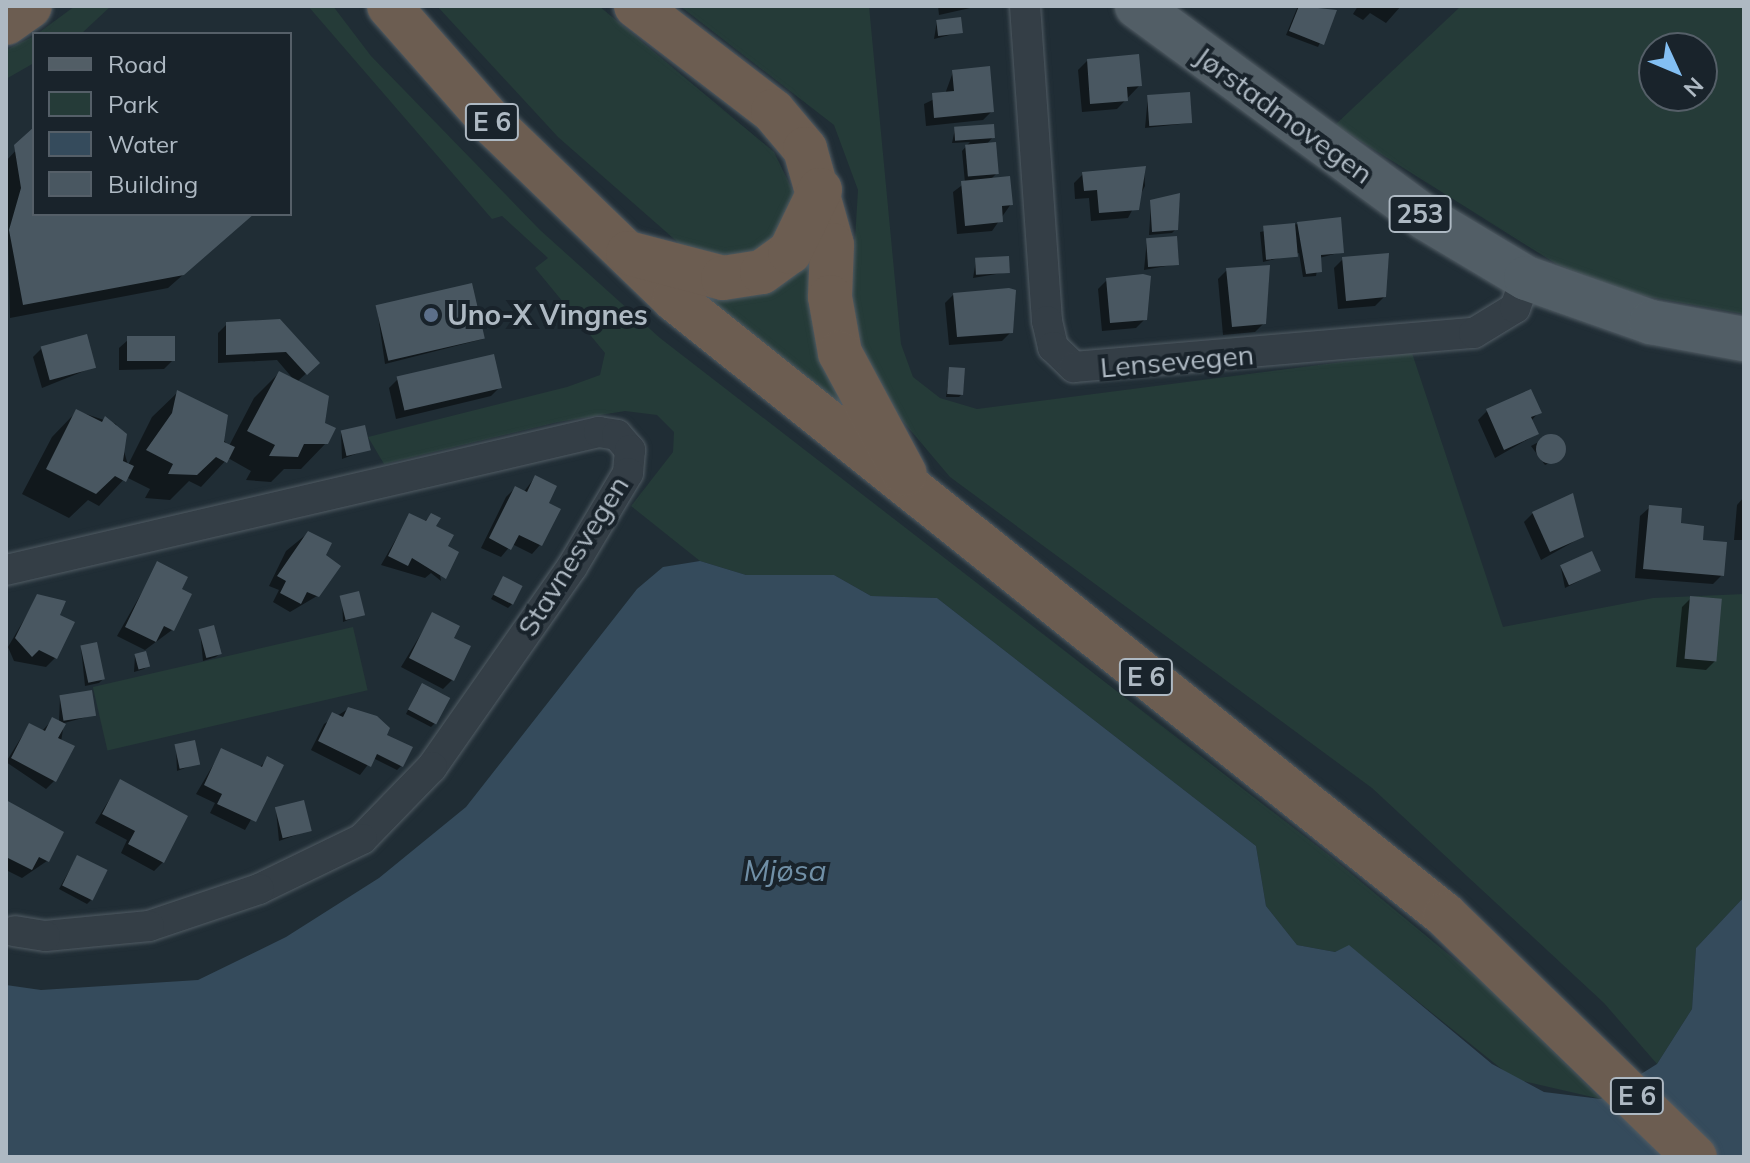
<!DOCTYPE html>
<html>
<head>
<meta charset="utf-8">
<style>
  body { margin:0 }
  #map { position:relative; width:1750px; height:1163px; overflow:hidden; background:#202d35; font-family:Mulish,sans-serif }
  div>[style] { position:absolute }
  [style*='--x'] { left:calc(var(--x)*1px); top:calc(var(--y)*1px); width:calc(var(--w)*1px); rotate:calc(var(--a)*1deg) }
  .green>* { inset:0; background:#253b38; transform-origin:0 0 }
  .water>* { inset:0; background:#354b5c }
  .shadow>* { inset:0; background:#0007 }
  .building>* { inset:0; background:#495761; transform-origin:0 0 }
  .round { border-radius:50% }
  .roads { filter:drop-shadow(0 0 2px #515c64) drop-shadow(0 0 2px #515c64) }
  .street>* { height:30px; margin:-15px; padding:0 15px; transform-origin:15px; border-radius:15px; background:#343e46 }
  .primary>* { height:44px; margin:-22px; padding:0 22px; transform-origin:22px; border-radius:22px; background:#525e66 }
  .highway>* { height:44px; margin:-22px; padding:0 22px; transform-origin:22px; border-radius:22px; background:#6c5d51 }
  .dots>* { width:22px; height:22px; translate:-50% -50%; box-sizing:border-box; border:4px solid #19232b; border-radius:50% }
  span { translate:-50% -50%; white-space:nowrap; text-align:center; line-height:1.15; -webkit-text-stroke:8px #19232b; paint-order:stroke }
  .shield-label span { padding:2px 6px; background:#19232b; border:2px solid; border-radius:6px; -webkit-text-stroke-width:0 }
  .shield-label { font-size:26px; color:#aeb9c3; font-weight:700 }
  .street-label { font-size:28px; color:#aeb9c3 }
  .poi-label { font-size:28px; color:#aeb9c3; font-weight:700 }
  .left { translate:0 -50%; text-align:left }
  .water-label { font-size:30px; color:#708fa6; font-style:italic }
  .frame { position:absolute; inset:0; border:8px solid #aeb9c3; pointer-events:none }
  .legend { position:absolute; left:32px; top:32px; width:260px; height:184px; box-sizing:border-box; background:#19232b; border:2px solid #555f68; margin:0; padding:10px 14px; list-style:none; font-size:24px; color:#aeb9c3 }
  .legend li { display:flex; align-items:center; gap:16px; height:40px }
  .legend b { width:40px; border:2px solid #555f68 }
  .north { position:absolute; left:1638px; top:32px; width:80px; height:80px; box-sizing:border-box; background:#19232b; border:2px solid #555f68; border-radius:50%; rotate:134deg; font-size:22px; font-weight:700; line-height:32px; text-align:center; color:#aeb9c3 }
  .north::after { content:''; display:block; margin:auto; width:28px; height:36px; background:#83bff3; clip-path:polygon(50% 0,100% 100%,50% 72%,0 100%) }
</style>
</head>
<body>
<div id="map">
  <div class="green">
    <div style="clip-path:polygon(75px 6px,111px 6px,81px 34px,37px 34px)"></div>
    <div style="clip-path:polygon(308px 6px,333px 6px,371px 56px,540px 230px,660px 338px,1330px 856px,1483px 983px,1601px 1099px,1514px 1079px,1349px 946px,1335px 952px,1297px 945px,1266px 906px,1256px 846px,937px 598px,871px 596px,834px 575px,746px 575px,700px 561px,631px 506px,673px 452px,674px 432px,657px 415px,625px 411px,558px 422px,384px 464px,368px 437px,567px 387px,600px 375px,605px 353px,535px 268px,548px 258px,502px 216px,492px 219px)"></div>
    <div style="clip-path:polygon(437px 6px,599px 6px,774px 152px,794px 193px,789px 234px,744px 265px,681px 245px,558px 137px)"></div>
    <div style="clip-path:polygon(680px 6px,869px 6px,901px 344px,913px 377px,940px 398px,977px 409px,1412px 353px,1503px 627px,1653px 598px,1744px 594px,1744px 897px,1696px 948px,1692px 1009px,1657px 1064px,1604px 1003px,1372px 788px,950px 477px,873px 386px,851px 305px,858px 190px,834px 125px)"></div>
    <div style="clip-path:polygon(evenodd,1461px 6px,1744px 6px,1744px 314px,1633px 294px,1558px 265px,1335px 125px,1461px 6px,1654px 48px,1702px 48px,1702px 96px,1654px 96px,1654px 48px)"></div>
    <div style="clip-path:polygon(34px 36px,34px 63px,6px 79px,6px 50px)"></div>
    <div style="clip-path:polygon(819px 245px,848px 414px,701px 294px)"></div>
    <div style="left:353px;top:627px;width:65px;height:267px;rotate:77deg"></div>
  </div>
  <div class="water">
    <div style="clip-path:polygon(700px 561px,746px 575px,834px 575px,871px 596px,937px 598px,1256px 846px,1266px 906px,1297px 945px,1335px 952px,1349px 945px,1492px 1064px,1544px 1092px,1601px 1099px,1657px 1064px,1692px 1009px,1696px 948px,1744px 897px,1744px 1157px,6px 1157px,6px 985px,41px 990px,198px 980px,286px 937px,379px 878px,466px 807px,637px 589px,663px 567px)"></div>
  </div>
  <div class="shadow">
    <div style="clip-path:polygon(938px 6px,979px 6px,939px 15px)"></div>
    <div style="clip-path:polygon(1298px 6px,1335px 11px,1318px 47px,1286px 35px)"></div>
    <div style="clip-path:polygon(1358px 6px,1401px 6px,1386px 23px,1370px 13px,1363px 20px,1353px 14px)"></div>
    <div style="clip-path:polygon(937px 21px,961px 32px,934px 39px)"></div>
    <div style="clip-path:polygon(1087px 61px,1140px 85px,1117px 109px,1082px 112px,1078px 70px)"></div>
    <div style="clip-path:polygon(953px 72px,992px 111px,983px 120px,926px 126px,924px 104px,945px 94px)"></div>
    <div style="clip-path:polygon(1148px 96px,1190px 123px,1145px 128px)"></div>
    <div style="clip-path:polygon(955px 129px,993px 137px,986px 145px,997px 173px,989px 181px,1011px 204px,992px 231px,957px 234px,953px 192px,965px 183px,962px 151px,970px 142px,952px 143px)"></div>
    <div style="clip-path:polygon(34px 131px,34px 214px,252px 214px,168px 288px,10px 318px,6px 161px)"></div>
    <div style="clip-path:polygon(1144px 168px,1145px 186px,1128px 218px,1091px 221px,1089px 198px,1075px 199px,1074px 183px,1083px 174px)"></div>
    <div style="clip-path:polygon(1151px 202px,1176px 229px,1172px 233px,1149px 235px)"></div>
    <div style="clip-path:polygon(1298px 224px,1342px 252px,1319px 258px,1316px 276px,1303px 277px,1299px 253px,1263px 262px,1260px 232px)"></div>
    <div style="clip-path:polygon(1147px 240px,1177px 264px,1144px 270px)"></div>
    <div style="clip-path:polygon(1387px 255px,1384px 297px,1375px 306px,1338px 309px,1334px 268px,1343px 259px)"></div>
    <div style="clip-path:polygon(976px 261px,1008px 272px,973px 278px)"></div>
    <div style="clip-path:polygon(1227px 270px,1264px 323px,1255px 332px,1223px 335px,1218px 279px)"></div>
    <div style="clip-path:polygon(1149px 278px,1145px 319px,1136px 328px,1102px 331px,1098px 289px,1107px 280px)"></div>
    <div style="clip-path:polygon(954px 294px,1011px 332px,1002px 341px,949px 345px,945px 303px)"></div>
    <div style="clip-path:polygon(377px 308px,483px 339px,385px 364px)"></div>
    <div style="clip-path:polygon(227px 324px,317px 363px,297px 382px,326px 443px,301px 469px,284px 469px,271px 482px,246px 480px,251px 471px,228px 458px,201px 487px,189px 481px,170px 500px,145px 498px,150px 489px,126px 477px,99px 506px,88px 500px,69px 518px,22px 494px,52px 437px,77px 411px,116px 424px,128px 465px,152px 417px,178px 392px,229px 446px,254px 398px,279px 373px,295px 381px,277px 360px,218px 363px,218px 333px)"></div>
    <div style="clip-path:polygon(128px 340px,173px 360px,164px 369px,119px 370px,119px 348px)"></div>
    <div style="clip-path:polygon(42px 348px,94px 367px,42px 388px,33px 357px)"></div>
    <div style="clip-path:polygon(950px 369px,963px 393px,959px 397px,946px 397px)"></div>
    <div style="clip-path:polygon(398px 379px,500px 387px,491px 396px,396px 419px,389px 388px)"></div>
    <div style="clip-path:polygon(1487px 411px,1539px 412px,1531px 421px,1537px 434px,1495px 458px,1478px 420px)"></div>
    <div style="clip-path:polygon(341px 432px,369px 449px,342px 459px)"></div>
    <div style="clip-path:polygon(1554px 434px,1564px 456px,1545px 465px,1531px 446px)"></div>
    <div style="clip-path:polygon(535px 477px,546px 504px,540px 545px,532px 554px,512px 544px,501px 557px,481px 548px,506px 497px,515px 488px,523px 493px)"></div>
    <div style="clip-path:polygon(1744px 497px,1744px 540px,1734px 540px,1737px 505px)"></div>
    <div style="clip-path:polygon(1649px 508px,1701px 542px,1722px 575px,1713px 584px,1635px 578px,1640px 516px)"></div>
    <div style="clip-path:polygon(1533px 513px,1582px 537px,1541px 560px,1524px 522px)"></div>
    <div style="clip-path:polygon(410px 515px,424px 522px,431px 515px,441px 581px,431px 573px,425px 578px,381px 565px)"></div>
    <div style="clip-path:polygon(308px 533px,324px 556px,317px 596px,290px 612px,273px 602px,279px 590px,269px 586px,286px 551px)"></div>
    <div style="clip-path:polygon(158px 564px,180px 589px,172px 630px,145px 650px,117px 636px)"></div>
    <div style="clip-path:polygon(1561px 568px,1599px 571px,1565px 588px)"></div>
    <div style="clip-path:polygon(500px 583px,512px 604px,508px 608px,491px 599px)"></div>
    <div style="clip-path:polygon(38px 596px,57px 616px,55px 658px,46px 667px,14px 661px,8px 647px)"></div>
    <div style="clip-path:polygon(342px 597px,363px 614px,343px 622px)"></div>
    <div style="clip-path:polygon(1691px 598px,1715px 661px,1706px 670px,1676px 667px,1682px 607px)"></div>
    <div style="clip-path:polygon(433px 614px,451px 639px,452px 680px,443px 689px,401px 667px)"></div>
    <div style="clip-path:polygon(200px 631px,220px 653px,216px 657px,203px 661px)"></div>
    <div style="clip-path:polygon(81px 648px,103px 679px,99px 683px,85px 686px)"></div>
    <div style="clip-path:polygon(135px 656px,148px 665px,144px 669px,134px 672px)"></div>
    <div style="clip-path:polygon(418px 690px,435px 723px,431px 727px,406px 714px)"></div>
    <div style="clip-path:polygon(60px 697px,94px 715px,64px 723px,55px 780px,46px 789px,6px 762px,29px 725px,42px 731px,53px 719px,59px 722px)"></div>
    <div style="clip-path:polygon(348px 709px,401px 766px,397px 770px,373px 758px,360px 775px,311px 750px,324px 724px)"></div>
    <div style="clip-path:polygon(176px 747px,198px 763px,177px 771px)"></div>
    <div style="clip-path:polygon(222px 750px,259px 768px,268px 759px,282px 766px,245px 830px,210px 813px,215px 803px,196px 794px)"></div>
    <div style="clip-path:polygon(120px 782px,163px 862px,154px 871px,121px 853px,127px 840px,95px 823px)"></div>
    <div style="clip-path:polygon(6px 802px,61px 833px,47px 861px,22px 878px,6px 870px)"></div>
    <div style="clip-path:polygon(276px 810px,310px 830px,279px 841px)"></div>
    <div style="clip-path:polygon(77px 857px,91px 900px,87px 904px,59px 889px)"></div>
  </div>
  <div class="building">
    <div style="clip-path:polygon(1299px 6px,1337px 10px,1324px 45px,1289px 31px)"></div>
    <div style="left:961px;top:17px;width:16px;height:25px;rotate:83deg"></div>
    <div style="clip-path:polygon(1139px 54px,1142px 86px,1127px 87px,1128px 101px,1090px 104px,1087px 59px)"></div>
    <div style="clip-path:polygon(990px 66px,994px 112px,934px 118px,932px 93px,954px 91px,952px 70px)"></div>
    <div style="left:1190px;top:92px;width:31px;height:43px;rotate:86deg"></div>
    <div style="left:994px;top:124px;width:14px;height:40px;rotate:86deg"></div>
    <div style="clip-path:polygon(34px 127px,34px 214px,254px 214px,184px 275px,23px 305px,9px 230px,21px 188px,14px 145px)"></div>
    <div style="left:996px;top:142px;width:32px;height:31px;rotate:85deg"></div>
    <div style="clip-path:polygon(1146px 166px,1139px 210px,1099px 213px,1097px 190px,1084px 191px,1082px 172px)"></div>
    <div style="clip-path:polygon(1010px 176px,1013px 205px,1002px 206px,1003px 222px,965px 226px,961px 181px)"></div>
    <div style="clip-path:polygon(1180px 193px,1178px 230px,1152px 232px,1150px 200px)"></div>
    <div style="clip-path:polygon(1341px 217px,1344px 253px,1321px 255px,1322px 272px,1306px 274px,1297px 222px)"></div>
    <div style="left:1295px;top:223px;width:34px;height:32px;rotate:85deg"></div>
    <div style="left:1177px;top:236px;width:29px;height:31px;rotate:86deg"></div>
    <div style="clip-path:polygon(1389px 253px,1386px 297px,1346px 301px,1342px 257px)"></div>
    <div style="left:1009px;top:256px;width:17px;height:34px;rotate:87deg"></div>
    <div style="clip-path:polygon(1270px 265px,1266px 324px,1232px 327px,1226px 268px)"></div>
    <div style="clip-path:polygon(1143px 274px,1151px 276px,1147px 320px,1110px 323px,1106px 278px)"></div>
    <div style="left:472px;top:283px;width:57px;height:99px;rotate:77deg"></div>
    <div style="clip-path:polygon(1009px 288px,1016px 290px,1013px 333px,957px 337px,953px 293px)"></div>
    <div style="clip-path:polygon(280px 319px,320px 363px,307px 375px,286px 352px,226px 355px,226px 322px)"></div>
    <div style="left:87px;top:334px;width:35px;height:48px;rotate:75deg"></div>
    <div style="left:175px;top:336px;width:25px;height:48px;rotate:90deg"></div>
    <div style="left:494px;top:354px;width:35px;height:100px;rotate:77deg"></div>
    <div style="left:949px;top:367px;width:16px;height:27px;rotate:4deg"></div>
    <div style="clip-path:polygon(279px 371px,329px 396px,325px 423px,336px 428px,328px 444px,304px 444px,298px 457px,269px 456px,275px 445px,247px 431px)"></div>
    <div style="clip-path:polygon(1531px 389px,1542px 413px,1531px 417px,1539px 434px,1504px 450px,1486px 409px)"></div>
    <div style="clip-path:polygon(177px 390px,228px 415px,224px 442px,235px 447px,227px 463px,216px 457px,197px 475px,168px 474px,173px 464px,146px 450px,172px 413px)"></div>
    <div style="clip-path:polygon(76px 409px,102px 422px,105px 416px,127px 434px,123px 461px,134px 466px,126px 482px,115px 476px,96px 494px,46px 469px)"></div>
    <div style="left:365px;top:425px;width:26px;height:25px;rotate:77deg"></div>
    <div class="round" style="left:1536px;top:434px;width:30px;height:30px"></div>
    <div style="clip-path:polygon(535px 475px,557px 486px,549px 503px,561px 509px,542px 546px,519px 535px,511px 550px,489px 538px,515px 486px,527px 492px)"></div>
    <div style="clip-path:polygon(1573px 493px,1584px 537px,1550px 552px,1532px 512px)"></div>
    <div style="clip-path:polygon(1649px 505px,1682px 508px,1681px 523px,1704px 526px,1703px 540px,1727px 542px,1724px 576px,1643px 569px)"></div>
    <div style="clip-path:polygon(409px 513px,426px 521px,431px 513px,441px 518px,436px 526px,454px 535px,448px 546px,459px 552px,446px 579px,412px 558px,408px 566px,388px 556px)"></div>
    <div style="clip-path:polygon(308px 531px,332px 543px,326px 555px,341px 566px,319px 597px,307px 592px,301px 604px,280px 593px,286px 581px,277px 576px)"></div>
    <div style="left:1592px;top:551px;width:22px;height:35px;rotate:66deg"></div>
    <div style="clip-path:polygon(157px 561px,188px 577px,182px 589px,192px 594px,174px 631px,164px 626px,156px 642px,125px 627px)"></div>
    <div style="left:503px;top:576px;width:22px;height:21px;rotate:27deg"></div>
    <div style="left:359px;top:591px;width:25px;height:20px;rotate:76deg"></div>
    <div style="clip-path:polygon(37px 594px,66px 601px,60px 615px,75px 622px,57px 659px,39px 650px,32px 657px,15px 638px)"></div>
    <div style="left:1690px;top:596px;width:32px;height:63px;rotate:5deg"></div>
    <div style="clip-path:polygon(432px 612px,460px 626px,454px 638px,471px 646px,454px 681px,409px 658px)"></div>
    <div style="left:214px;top:625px;width:30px;height:16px;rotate:75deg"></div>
    <div style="left:97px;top:642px;width:38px;height:17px;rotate:78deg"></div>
    <div style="left:146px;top:651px;width:16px;height:12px;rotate:75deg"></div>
    <div style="left:422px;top:683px;width:32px;height:30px;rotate:28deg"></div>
    <div style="left:92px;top:690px;width:26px;height:33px;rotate:81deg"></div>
    <div style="clip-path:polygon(348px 707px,377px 716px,390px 728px,387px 735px,413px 747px,403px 767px,377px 754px,371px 767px,318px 741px,332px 712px,343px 717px)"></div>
    <div style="clip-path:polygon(52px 717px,66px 724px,58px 738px,75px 746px,56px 782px,11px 758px,29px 723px,45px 731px)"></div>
    <div style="left:195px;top:740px;width:25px;height:21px;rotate:78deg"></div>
    <div style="clip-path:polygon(221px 748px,262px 767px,267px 756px,284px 765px,256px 822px,217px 804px,222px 794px,204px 785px)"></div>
    <div style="clip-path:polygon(120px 779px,188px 816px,164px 863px,128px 844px,135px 831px,102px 814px)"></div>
    <div style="clip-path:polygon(6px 800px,64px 832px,49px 862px,39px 857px,32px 870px,6px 857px)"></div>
    <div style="left:304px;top:800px;width:32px;height:30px;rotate:76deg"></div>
    <div style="left:77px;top:855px;width:34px;height:34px;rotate:26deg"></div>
  </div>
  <div class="roads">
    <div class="street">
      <div style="--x:1025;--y:6;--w:316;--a:86"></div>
      <div style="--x:1047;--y:321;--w:27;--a:77"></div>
      <div style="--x:1053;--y:347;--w:29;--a:44"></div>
      <div style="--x:1074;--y:367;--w:401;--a:-4.9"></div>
      <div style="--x:1474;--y:333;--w:48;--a:-31.4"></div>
      <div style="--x:1515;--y:308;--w:32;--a:-70"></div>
      <div style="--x:6;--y:570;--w:609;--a:-13.1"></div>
      <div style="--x:599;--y:432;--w:18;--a:9"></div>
      <div style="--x:617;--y:435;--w:20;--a:49"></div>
      <div style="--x:630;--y:450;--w:23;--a:95"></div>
      <div style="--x:628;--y:473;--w:109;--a:120.8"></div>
      <div style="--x:572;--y:567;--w:244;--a:125"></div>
      <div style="--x:432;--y:767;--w:100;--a:134.2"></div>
      <div style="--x:362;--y:839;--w:114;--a:154.1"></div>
      <div style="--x:259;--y:889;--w:116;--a:161.4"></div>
      <div style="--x:149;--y:926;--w:104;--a:174.5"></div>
      <div style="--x:45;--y:936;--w:31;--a:-171"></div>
    </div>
    <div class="primary">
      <div style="--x:1137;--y:6;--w:356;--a:36.3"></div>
      <div style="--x:1424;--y:217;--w:119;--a:30.9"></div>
      <div style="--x:1526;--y:278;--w:133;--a:19.4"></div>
      <div style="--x:1651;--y:322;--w:95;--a:10.4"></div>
    </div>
    <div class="highway">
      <div style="--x:389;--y:6;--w:159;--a:48.6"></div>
      <div style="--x:494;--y:125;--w:250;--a:44"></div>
      <div style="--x:674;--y:299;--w:987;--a:38.62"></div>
      <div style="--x:1445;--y:915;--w:348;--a:44.1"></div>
      <div style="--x:636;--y:6;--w:173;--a:37.5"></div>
      <div style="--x:773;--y:111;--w:50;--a:49.9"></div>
      <div style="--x:805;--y:149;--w:100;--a:74.3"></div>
      <div style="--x:832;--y:245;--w:52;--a:92.2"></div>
      <div style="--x:830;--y:297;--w:57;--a:79.9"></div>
      <div style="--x:840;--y:353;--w:137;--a:61.8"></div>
      <div style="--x:6;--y:23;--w:29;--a:-35"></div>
      <div style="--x:628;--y:253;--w:98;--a:14.7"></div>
      <div style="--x:723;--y:278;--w:39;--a:-9"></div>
      <div style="--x:762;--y:272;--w:34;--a:-36"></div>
      <div style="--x:790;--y:252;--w:69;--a:-64.2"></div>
    </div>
  </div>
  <div class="dots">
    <div style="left:431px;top:315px;background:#5c6f8a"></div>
  </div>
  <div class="shield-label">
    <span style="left:492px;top:122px">E 6</span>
    <span style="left:1420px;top:214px">253</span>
    <span style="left:1146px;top:677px">E 6</span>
    <span style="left:1637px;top:1096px">E 6</span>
  </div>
  <div class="street-label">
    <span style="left:1284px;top:115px;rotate:36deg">Jørstadmovegen</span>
    <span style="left:1177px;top:361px;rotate:-5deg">Lensevegen</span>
    <span style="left:573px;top:556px;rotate:-58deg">Stavnesvegen</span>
  </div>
  <div class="poi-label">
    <span class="left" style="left:447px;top:315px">Uno-X Vingnes</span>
  </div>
  <div class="water-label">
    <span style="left:785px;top:870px">Mjøsa</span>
  </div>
  <div class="frame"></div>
  <ul class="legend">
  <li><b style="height:10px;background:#525e66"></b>Road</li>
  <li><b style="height:22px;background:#253b38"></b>Park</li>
  <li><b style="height:22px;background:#354b5c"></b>Water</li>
  <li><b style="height:22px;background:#495761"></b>Building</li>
  </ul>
  <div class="north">N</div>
</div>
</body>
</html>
